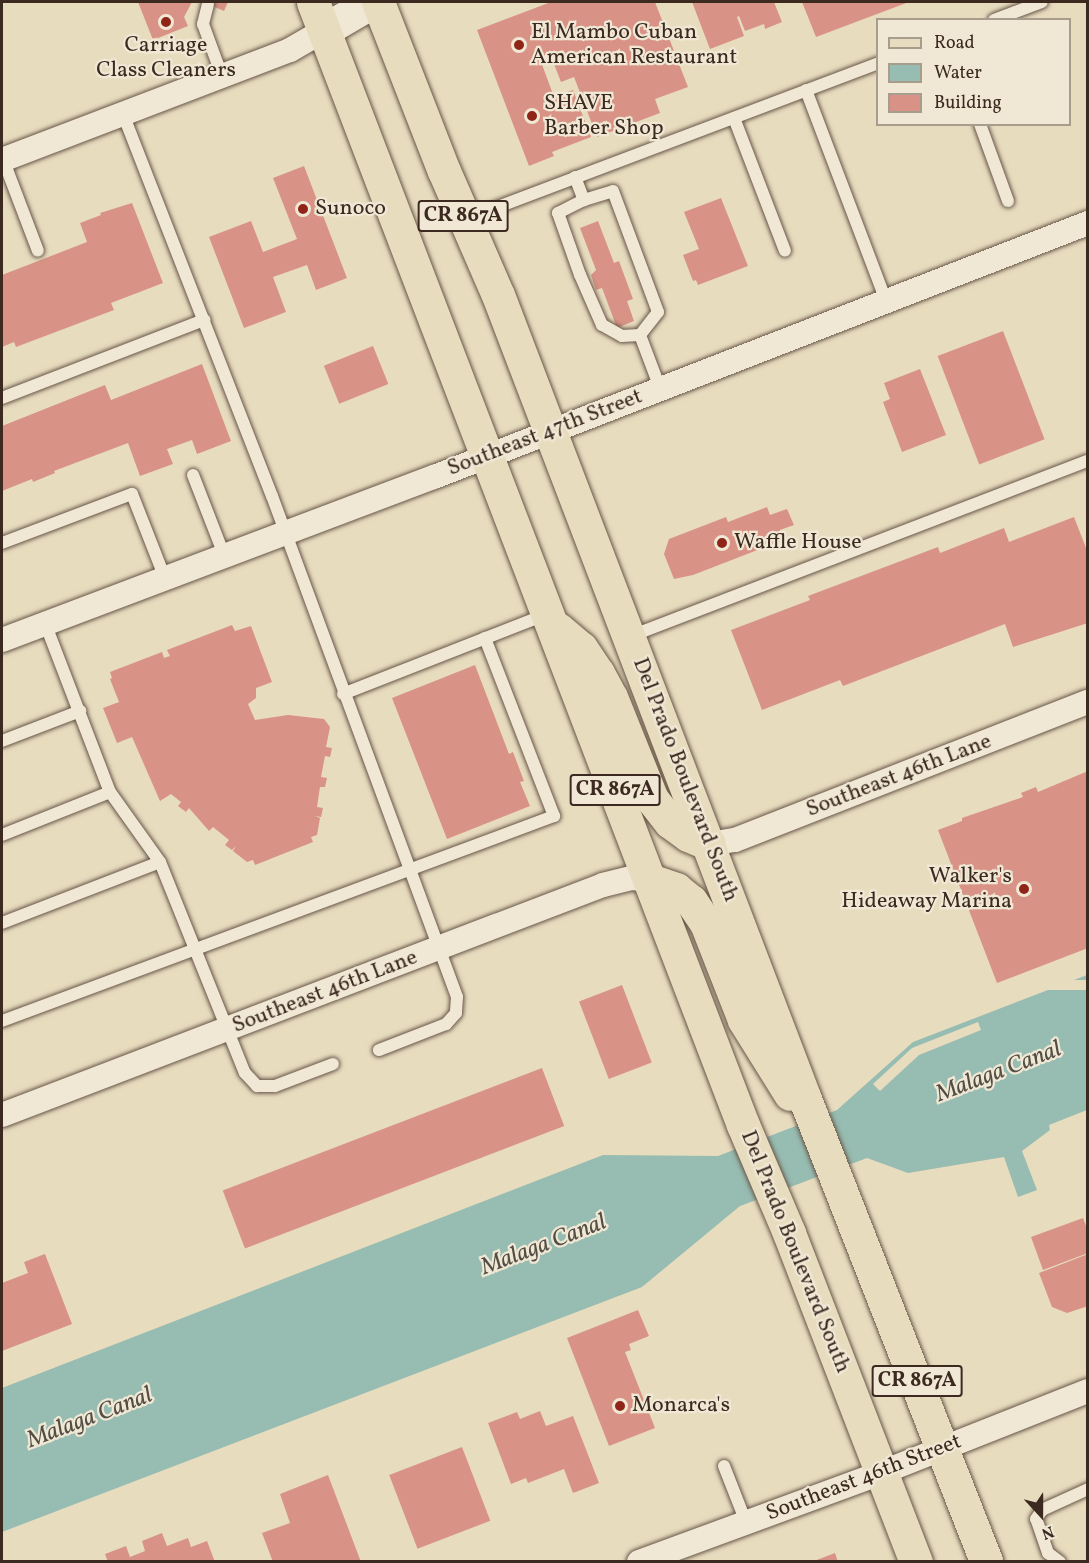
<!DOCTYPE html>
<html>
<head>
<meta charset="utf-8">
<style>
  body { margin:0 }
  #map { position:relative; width:1089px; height:1563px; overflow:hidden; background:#e8dcbf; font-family:Vollkorn,serif }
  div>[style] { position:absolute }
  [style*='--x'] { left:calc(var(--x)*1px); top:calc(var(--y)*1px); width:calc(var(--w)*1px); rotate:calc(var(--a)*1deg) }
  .water>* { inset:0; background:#97bcb1 }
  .pier>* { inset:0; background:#e8dcbf; transform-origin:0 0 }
  .building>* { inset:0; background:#d89386; transform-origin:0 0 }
  .roads { filter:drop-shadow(0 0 2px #675648) drop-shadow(0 0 2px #675648) }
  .lane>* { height:12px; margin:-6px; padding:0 6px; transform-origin:6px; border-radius:6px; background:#f0e8d5 }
  .street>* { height:24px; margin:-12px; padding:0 12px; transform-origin:12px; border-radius:12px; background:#f0e8d5 }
  .secondary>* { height:33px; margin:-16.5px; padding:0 16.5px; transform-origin:16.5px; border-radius:16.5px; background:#f0e8d5 }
  .primary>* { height:33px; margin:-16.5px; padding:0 16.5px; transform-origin:16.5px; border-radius:16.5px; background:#e8dcbf }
  .dots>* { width:16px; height:16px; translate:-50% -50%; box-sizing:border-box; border:3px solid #f0e8d5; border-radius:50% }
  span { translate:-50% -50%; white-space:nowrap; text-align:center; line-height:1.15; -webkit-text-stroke:4.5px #f0e8d5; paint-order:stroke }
  .shield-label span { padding:2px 4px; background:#f0e8d5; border:2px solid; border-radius:4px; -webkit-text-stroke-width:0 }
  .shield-label { font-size:21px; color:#3c2a21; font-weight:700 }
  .poi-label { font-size:22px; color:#3c2a21 }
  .left { translate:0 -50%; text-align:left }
  .right { translate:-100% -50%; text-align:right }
  .street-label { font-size:22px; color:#3c2a21 }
  .water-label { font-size:24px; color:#534e45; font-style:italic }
  .frame { position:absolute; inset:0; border:3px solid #3c2a21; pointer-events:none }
  .legend { position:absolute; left:876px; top:18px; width:195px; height:108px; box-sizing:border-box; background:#f0e8d5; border:2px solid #a89c8d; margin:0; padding:8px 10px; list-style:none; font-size:18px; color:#3c2a21 }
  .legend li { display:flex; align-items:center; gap:12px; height:30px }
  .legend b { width:30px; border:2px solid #a89c8d }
  .north { position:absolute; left:1011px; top:1485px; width:60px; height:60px; -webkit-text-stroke:4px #f0e8d5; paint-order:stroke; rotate:159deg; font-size:16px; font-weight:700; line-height:24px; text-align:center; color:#3c2a21 }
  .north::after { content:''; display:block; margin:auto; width:21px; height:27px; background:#3c2a21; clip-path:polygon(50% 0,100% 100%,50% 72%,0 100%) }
</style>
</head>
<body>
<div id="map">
  <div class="water">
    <div style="clip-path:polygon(1087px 975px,1087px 1110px,1049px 1125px,1050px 1130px,1022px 1151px,1037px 1190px,1018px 1197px,1004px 1157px,908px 1173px,867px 1158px,740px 1206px,642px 1287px,2px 1532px,2px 1388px,603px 1155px,718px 1156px,837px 1110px,913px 1042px)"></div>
  </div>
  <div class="pier">
    <div style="left:1087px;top:980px;width:10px;height:101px;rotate:90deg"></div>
    <div style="clip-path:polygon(978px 1022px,981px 1030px,919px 1055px,880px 1091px,873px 1084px,912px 1048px)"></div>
  </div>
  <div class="building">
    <div style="clip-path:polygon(138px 2px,192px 2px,184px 17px,188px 26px,153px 40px)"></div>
    <div style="clip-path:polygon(203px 2px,228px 2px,224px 11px)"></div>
    <div style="clip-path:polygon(551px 2px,655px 2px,688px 87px,655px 99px,660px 113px,597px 137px,574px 77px,561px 82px,552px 59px,565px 55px,563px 50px,540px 59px,554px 97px,573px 90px,591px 137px,552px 152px,554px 156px,529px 166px,477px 30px)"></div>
    <div style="clip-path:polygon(692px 2px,774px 2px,782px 22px,765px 29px,764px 24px,745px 31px,739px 16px,737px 17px,744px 36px,710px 49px)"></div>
    <div style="clip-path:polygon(802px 2px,909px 2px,816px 37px)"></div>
    <div style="clip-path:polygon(304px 166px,347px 278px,316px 290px,307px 265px,273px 277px,286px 312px,244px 328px,209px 237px,251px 221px,263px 252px,297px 239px,273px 178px)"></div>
    <div style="clip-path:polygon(721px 198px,748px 266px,698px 285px,696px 280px,693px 281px,683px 255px,699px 249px,684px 212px)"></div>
    <div style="clip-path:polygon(132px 203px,163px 283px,111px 303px,114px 310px,16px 347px,14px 342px,2px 347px,2px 275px,87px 242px,80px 223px,101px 215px,100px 213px)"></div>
    <div style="clip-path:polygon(598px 221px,614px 263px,619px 261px,633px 299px,627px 301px,634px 321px,617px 328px,602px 288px,596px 290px,591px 275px,596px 270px,580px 228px)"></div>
    <div style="left:1003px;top:331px;width:116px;height:70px;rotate:69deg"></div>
    <div style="left:373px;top:346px;width:41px;height:53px;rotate:68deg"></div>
    <div style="clip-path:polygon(202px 364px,231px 441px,197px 454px,192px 440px,167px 449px,173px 464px,140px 476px,128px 443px,54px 471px,55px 473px,33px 482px,32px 479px,2px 491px,2px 426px,105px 385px,111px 400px)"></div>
    <div style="clip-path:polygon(920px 369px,946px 435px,902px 452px,883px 402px,890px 399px,884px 383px)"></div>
    <div style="clip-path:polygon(767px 507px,770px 515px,787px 509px,794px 525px,780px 530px,783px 538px,781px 541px,693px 575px,674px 579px,664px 554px,669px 539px,726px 517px,728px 522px)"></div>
    <div style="clip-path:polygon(1074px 517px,1088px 553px,1088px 623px,1013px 647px,1005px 624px,843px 686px,840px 680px,762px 710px,731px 630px,810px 600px,808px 596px,938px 547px,940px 553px,1004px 528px,1009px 542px)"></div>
    <div style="clip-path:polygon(232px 625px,235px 631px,251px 626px,272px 682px,256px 688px,256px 698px,248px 704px,255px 720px,288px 715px,324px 719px,330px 727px,326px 747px,332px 748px,330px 757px,325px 756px,321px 777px,327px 778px,325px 787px,320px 787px,317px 807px,323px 808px,321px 817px,315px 816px,320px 818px,317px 835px,311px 837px,313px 842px,255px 865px,253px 860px,247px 862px,233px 851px,236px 846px,232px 850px,225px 845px,229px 840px,213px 827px,209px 831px,189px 808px,186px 812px,178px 806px,181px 802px,171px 794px,160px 801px,132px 737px,117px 743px,103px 708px,119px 702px,110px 679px,112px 678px,110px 672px,162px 652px,164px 658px,170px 656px,167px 650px)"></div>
    <div style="clip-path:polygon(475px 665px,509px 754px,513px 752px,524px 781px,520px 782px,530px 806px,447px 839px,392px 698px)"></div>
    <div style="clip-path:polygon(1088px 771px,1088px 948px,997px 983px,938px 830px,962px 821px,962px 818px,1023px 797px,1021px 793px,1036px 787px,1038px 792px)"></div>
    <div style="left:622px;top:985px;width:83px;height:46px;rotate:69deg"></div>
    <div style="left:542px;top:1068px;width:62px;height:342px;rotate:69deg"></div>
    <div style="clip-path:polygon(1083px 1218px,1088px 1231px,1088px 1253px,1043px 1270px,1031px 1237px)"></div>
    <div style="clip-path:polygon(45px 1254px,72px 1324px,2px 1351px,2px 1283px,28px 1273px,24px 1262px)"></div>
    <div style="clip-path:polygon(1088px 1254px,1088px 1306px,1067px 1313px,1052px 1307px,1039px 1273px)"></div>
    <div style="clip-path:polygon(638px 1310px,649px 1336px,629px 1344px,631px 1350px,625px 1352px,655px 1428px,609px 1446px,567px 1338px)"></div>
    <div style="clip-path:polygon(540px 1411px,546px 1426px,573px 1416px,599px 1483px,573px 1493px,564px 1469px,528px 1483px,526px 1478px,511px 1484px,488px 1423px,517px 1412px,520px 1419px)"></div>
    <div style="left:462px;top:1447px;width:79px;height:78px;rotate:69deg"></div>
    <div style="clip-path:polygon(328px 1475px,361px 1562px,273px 1562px,262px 1533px,290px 1523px,280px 1494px)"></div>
    <div style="clip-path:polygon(162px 1533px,167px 1546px,188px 1538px,191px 1547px,207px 1541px,215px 1562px,108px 1562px,105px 1554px,126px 1546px,130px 1557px,145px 1551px,142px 1541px)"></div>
    <div style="clip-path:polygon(835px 1553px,838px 1562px,814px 1562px,814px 1561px)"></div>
  </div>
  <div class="roads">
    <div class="lane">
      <div style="--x:208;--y:4;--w:21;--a:104"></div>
      <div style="--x:203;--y:24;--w:55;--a:69.9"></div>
      <div style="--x:994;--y:20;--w:51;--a:-20.6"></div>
      <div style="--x:806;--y:90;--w:226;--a:69.2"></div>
      <div style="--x:123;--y:114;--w:410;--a:68.7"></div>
      <div style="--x:272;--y:496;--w:534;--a:69.73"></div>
      <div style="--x:457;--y:997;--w:16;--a:94"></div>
      <div style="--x:456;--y:1013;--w:15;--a:132"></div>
      <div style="--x:446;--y:1024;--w:72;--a:158.8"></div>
      <div style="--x:734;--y:118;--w:142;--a:69"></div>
      <div style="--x:980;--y:124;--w:82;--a:70"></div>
      <div style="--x:3;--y:159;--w:98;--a:69.2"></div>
      <div style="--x:575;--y:177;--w:25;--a:69"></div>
      <div style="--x:613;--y:191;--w:129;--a:69.6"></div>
      <div style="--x:658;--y:312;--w:29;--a:128"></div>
      <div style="--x:640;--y:335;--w:18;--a:177"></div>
      <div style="--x:622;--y:336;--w:23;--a:-151"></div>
      <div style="--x:602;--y:325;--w:55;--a:-113.7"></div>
      <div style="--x:580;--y:275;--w:66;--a:-109.5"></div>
      <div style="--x:558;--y:213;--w:29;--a:-27"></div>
      <div style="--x:584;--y:200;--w:30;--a:-17"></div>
      <div style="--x:466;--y:219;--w:441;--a:-20.7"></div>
      <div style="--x:640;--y:335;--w:57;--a:69.3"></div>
      <div style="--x:2;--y:398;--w:217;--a:-21.1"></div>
      <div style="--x:193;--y:475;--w:86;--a:68.8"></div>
      <div style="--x:2;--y:543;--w:139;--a:-20.7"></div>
      <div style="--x:132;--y:494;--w:90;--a:68.6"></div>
      <div style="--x:45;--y:623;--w:181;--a:69"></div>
      <div style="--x:110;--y:792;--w:86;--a:54.5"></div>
      <div style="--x:160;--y:862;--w:227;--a:68.1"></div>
      <div style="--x:245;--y:1073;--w:18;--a:47"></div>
      <div style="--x:257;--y:1086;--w:18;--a:0"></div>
      <div style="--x:275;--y:1086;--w:62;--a:-20.8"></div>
      <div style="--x:631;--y:636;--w:489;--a:-21"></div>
      <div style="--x:343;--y:694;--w:217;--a:-21.4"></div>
      <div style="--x:2;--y:741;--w:84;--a:-21"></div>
      <div style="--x:2;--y:835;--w:116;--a:-21.7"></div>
      <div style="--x:2;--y:923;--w:169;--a:-21.1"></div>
      <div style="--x:2;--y:1021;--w:589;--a:-20.37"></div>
      <div style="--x:554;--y:816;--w:191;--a:-111.2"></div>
      <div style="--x:724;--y:1466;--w:60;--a:68.6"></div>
      <div style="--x:1060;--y:1562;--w:15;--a:-143"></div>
      <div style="--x:1048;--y:1553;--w:36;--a:-109"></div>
      <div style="--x:1036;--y:1519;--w:11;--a:-56"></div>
      <div style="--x:1042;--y:1510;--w:51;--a:-24.5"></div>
    </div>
    <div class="street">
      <div style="--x:2;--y:160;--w:308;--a:-20.9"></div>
      <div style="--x:290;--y:50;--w:39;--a:-30"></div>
      <div style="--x:2;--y:640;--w:462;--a:-20.7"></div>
      <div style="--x:434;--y:477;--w:702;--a:-21.23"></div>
      <div style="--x:709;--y:844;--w:26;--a:-9"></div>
      <div style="--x:735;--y:840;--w:379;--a:-21.4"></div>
      <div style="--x:2;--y:1115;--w:644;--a:-20.94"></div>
      <div style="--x:603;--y:885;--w:30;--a:-14"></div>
      <div style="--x:632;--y:878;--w:18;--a:6"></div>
      <div style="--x:639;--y:1562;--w:260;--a:-20.2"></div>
      <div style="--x:883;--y:1472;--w:220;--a:-21.6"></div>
    </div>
    <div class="secondary">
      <div style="--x:324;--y:30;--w:56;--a:-30.3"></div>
    </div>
    <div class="primary">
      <div style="--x:313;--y:2;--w:1203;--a:69.05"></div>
      <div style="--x:743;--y:1125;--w:117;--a:66.9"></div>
      <div style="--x:789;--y:1233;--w:353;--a:68.9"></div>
      <div style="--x:378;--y:2;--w:181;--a:68.7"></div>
      <div style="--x:444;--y:171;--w:135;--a:66.5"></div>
      <div style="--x:498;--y:295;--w:861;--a:69.1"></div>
      <div style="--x:805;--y:1099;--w:497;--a:68.6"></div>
      <div style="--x:558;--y:629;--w:30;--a:40"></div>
      <div style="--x:581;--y:648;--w:30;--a:56"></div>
      <div style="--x:598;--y:673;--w:27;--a:62"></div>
      <div style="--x:611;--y:697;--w:110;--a:68.1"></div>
      <div style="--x:652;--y:799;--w:29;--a:52"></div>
      <div style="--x:670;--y:822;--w:22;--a:36"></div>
      <div style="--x:688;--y:835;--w:23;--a:23"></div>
      <div style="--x:650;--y:880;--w:28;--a:19"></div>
      <div style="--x:676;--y:889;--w:19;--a:39"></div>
      <div style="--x:691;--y:901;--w:27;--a:56"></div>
      <div style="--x:706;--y:923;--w:104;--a:68.6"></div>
      <div style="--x:744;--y:1020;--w:87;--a:58.1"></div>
    </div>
  </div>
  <div class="dots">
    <div style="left:166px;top:22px;background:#8f2418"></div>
    <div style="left:519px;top:45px;background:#8f2418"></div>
    <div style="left:532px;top:116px;background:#8f2418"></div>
    <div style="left:303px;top:209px;background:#8f2418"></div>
    <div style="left:722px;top:543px;background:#8f2418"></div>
    <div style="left:1024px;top:889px;background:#8f2418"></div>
    <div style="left:620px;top:1406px;background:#8f2418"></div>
  </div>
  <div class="shield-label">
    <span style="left:463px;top:216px">CR 867A</span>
    <span style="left:615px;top:790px">CR 867A</span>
    <span style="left:917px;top:1381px">CR 867A</span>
  </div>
  <div class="poi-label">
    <span class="left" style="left:531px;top:45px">El Mambo Cuban<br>American Restaurant</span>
    <span style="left:166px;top:58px">Carriage<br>Class Cleaners</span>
    <span class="left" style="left:544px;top:116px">SHAVE<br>Barber Shop</span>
    <span class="left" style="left:315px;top:209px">Sunoco</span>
    <span class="left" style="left:734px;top:543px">Waffle House</span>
    <span class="right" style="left:1012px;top:889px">Walker's<br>Hideaway Marina</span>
    <span class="left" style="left:632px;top:1406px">Monarca's</span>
  </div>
  <div class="street-label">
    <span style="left:545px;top:433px;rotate:-21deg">Southeast 47th Street</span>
    <span style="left:899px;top:776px;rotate:-21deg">Southeast 46th Lane</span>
    <span style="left:685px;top:780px;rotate:69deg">Del Prado Boulevard South</span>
    <span style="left:325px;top:992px;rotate:-21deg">Southeast 46th Lane</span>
    <span style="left:795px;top:1252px;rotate:68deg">Del Prado Boulevard South</span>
    <span style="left:864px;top:1478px;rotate:-21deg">Southeast 46th Street</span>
  </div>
  <div class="water-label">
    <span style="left:999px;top:1073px;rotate:-21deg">Malaga Canal</span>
    <span style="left:544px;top:1246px;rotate:-21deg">Malaga Canal</span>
    <span style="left:90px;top:1419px;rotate:-21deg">Malaga Canal</span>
  </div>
  <div class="frame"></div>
  <ul class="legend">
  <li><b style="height:8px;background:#e8dcbf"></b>Road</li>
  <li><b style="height:16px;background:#97bcb1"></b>Water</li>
  <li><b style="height:16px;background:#d89386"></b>Building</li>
  </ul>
  <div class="north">N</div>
</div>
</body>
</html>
